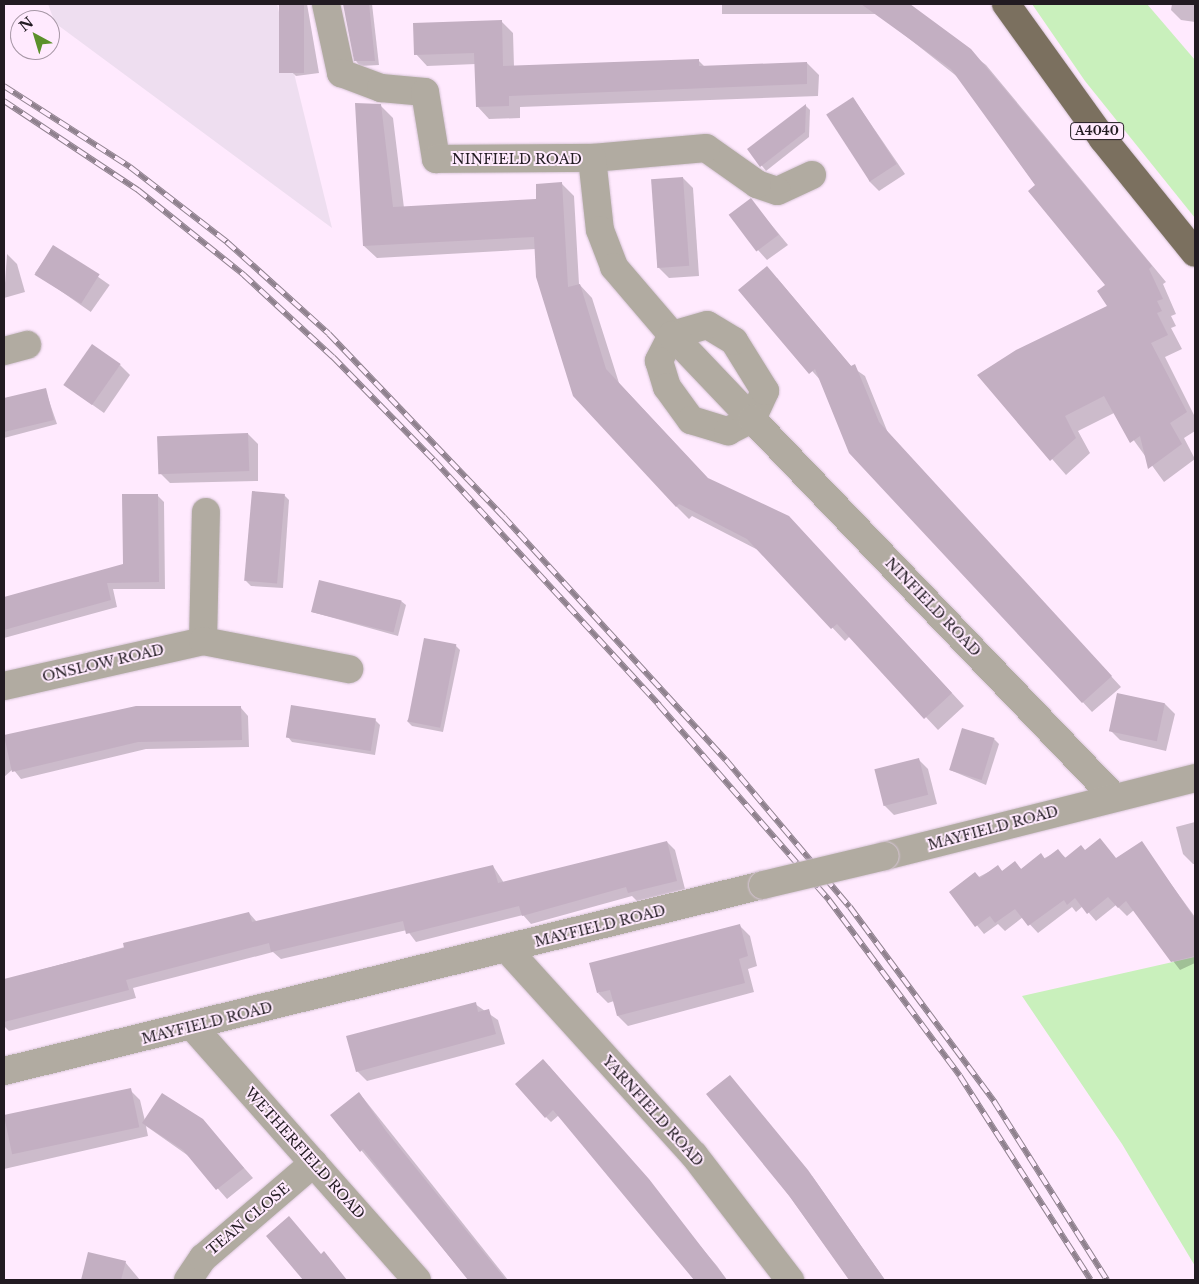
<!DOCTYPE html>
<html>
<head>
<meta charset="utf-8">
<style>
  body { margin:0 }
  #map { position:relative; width:1199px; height:1284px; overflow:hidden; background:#ffeafe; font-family:"Libre Baskerville",serif }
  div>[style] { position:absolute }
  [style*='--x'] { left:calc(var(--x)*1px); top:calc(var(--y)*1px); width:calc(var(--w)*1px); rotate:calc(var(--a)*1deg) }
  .commercial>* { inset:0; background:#eedef0 }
  .green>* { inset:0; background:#c9f0bc }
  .shadow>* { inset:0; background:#0003; transform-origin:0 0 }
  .building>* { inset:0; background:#c3afc2; transform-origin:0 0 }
  .roads { filter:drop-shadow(0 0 1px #d7c5d6) drop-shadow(0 0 1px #d7c5d6) }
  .minor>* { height:28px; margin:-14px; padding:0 14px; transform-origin:14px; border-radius:14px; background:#b1aba1 }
  .major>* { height:28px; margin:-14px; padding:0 14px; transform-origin:14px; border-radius:14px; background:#7b705f }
  .rail>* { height:5.5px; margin-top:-2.75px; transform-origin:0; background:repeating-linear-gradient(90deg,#ffeafe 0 11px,#8f818e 0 22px); box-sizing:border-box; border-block:1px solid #8f818e }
  .bridges { filter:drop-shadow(0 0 1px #d7c5d6) drop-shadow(0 0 1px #d7c5d6) }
  .minor-bridge>* { height:28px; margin:-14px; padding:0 14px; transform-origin:14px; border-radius:14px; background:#b1aba1 }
  span { translate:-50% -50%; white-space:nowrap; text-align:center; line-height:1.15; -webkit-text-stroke:4px #ffeafe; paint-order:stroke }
  .shield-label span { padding:1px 4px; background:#ffeafe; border:1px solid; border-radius:4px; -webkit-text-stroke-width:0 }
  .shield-label { font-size:12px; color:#221b22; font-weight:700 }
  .street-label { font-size:14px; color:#221b22 }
  .frame { position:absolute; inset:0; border:5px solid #221b22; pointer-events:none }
  .north { position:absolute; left:10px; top:10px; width:50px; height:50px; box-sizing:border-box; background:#ffeafe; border:1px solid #a797a6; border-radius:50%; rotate:321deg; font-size:14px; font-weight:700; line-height:20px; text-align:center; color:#221b22 }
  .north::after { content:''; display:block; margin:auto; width:18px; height:22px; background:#5b912b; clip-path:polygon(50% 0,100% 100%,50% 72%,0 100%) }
</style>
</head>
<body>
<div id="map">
  <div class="commercial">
    <div style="clip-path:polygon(48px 4px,277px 4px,332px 228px,55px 23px)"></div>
  </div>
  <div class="green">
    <div style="clip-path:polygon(1032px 4px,1147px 4px,1195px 60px,1195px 218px,1085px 81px)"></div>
    <div style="clip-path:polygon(1195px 957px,1195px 1266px,1122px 1144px,1022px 996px)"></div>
  </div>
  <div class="shadow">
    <div style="clip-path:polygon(280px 4px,307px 4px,319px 73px,296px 76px,291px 71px)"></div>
    <div style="clip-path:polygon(346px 4px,372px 4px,379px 65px,360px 66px,356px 61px)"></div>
    <div style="left:722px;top:4px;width:153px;height:10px"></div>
    <div style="clip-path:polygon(894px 4px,907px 4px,986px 65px,1166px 282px,1163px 284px,1176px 314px,1171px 316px,1176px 326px,1171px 328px,1182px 349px,1165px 357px,1195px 417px,1195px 431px,1184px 438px,1195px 459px,1164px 482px,1114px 413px,1078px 431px,1090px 453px,1066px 475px,979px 375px,1108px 306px,1107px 285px,959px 78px,883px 18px)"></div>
    <div style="clip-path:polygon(1172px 4px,1195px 4px,1195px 22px,1181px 20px,1171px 10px)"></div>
    <div style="clip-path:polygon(501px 21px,513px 33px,514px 67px,698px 60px,705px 67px,807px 63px,819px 75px,818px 96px,520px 107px,520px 118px,489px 119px,478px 107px,476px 64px,427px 66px,416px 54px)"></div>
    <div style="clip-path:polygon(853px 98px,905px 174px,879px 191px,869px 181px)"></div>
    <div style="clip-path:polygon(380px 105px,393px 118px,404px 208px,537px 200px,562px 184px,574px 196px,579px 284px,592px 298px,619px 383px,709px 480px,802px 531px,964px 706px,938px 730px,850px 636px,845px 641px,760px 551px,692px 516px,689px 519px,676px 506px,536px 249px,377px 258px,364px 246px)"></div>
    <div style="clip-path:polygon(806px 106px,810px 110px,809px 137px,766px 171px,749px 149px)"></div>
    <div style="clip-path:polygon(683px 178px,693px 188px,699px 276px,669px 278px,659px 268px)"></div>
    <div style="clip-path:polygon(751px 200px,788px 245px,767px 260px,758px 250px)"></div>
    <div style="left:54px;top:246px;width:68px;height:33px;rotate:35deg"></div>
    <div style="clip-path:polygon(7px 254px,17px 264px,25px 292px,4px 298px)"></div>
    <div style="clip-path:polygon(777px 278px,852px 367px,865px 376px,888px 433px,1121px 687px,1092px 712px,850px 452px,822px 382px,740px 290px)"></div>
    <div style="clip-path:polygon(120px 365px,130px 375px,104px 413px,66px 386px)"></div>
    <div style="clip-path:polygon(45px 389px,57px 424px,4px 438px,4px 399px)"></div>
    <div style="clip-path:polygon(248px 434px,258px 444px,258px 481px,170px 483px,160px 473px)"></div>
    <div style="clip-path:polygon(157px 495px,164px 502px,165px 589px,113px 589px,117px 607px,4px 638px,4px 598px,124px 565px)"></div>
    <div style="clip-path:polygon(284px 495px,289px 500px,283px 588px,251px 586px,246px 581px)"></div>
    <div style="clip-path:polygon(401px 601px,406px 605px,398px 636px,312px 612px)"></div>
    <div style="clip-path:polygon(456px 646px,460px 650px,443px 732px,412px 726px,407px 721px)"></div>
    <div style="clip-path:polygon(1118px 694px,1165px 704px,1175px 714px,1166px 751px,1120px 740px,1110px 730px)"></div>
    <div style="clip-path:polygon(136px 707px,241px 708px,248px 716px,249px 747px,146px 749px,21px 779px,13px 769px,4px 777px,4px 737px)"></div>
    <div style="clip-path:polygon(375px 720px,380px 725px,375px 755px,292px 742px,288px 737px)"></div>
    <div style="clip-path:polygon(994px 739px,999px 744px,986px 785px,950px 770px)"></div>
    <div style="clip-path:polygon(918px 759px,928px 769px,937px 804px,894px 815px,884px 805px)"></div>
    <div style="clip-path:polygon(1195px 822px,1195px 864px,1193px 864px,1183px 854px,1176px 827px)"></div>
    <div style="clip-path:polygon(667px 842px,675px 850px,685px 889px,637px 901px,632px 896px,531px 924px,523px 915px,416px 942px,407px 930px,281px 959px,273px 952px,133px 988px,136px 998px,9px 1031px,4px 1026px,4px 980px,249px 913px,257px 922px,493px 866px,504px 883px)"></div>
    <div style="clip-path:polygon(1141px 843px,1195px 917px,1195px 963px,1180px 970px,1134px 910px,1127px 916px,1116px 905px,1096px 921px,1083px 906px,1076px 912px,1072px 907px,1038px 933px,1023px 917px,1005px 931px,998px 924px,984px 934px,950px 892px,998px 867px,1003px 872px,1015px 863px,1022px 870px,1058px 851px,1066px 858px,1086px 851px,1117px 859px)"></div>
    <div style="clip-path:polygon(740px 926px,750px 936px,757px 966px,748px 969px,754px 992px,628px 1026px,618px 1016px,614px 1001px,608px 1003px,598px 993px)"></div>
    <div style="clip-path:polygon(475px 1004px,498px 1020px,505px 1044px,367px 1081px,357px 1071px)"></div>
    <div style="clip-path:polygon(549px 1066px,717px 1266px,727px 1280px,696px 1280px,559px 1115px,551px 1122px,546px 1117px)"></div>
    <div style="clip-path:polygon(130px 1090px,140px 1100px,145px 1121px,202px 1120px,253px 1178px,227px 1199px,190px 1157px,146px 1126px,148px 1136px,4px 1169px,4px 1118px)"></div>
    <div style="clip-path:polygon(359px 1093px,364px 1099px,508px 1280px,469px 1280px,332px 1115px)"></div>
    <div style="clip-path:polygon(772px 1172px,812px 1176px,885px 1280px,850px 1280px)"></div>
    <div style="clip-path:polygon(89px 1254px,125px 1262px,140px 1280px,83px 1280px)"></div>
  </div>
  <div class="building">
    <div style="left:279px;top:4px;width:25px;height:69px"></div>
    <div style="clip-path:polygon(343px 4px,369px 4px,375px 61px,354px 61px)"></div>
    <div style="clip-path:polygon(861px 4px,910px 4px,971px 49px,1152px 266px,1149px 269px,1163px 299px,1157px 301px,1162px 311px,1157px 313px,1168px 335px,1151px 343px,1187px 412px,1170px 423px,1182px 444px,1148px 469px,1140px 436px,1130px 443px,1104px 396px,1065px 416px,1076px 438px,1050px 461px,977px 375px,1016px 350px,1107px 306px,1097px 291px,1105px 285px,1028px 191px,1035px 185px,951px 69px)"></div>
    <div style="clip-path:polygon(502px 20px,503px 66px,699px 59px,699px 66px,807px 62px,807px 84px,509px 96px,509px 106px,476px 107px,474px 53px,414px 55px,413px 23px)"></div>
    <div style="left:853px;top:97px;width:80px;height:32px;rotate:57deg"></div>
    <div style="clip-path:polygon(355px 103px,381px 104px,393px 207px,536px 199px,536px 184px,562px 182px,568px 287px,580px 284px,606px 369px,708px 478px,789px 516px,952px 693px,924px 719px,837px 624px,831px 629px,747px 539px,679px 504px,676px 507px,573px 396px,536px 277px,534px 237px,363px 246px)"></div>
    <div style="clip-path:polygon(806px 104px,805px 132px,760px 167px,747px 149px)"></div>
    <div style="left:683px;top:177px;width:89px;height:32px;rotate:86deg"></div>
    <div style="left:751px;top:198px;width:46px;height:28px;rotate:53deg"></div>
    <div style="left:53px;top:245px;width:55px;height:35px;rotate:32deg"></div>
    <div style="clip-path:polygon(767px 266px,851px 366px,855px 364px,879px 422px,1112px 676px,1082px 703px,849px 453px,815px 369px,809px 374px,738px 290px)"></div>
    <div style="left:92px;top:344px;width:35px;height:50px;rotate:35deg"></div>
    <div style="clip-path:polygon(46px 388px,54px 420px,4px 432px,4px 398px)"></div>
    <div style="left:248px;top:433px;width:38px;height:91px;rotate:88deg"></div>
    <div style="left:252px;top:491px;width:33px;height:90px;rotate:5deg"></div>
    <div style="clip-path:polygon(122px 494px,158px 494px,159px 582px,107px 583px,111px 600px,4px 630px,4px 597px,123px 564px)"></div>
    <div style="left:319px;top:580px;width:85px;height:33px;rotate:14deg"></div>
    <div style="left:424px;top:638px;width:33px;height:85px;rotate:11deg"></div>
    <div style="left:1117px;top:693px;width:49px;height:39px;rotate:12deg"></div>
    <div style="left:291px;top:705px;width:86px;height:33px;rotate:9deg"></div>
    <div style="clip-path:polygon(136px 706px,241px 706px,242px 740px,138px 742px,12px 772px,4px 735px)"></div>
    <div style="left:962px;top:728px;width:34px;height:44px;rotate:17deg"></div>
    <div style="left:919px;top:758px;width:38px;height:46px;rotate:76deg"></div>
    <div style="clip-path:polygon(1100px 838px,1116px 858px,1142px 841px,1195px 919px,1195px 956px,1171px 962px,1126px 901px,1118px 908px,1108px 897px,1087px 914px,1075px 898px,1067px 905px,1064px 900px,1028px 926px,1015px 909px,995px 923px,990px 916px,975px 927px,949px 892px,975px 872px,980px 878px,998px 865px,1002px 871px,1015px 861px,1021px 869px,1041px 853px,1045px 859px,1058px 849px,1065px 858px,1081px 845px,1085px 850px)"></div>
    <div style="clip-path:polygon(667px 841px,677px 881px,628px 893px,626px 887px,522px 916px,519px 906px,406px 934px,403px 921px,271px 952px,269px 943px,126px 980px,129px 990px,4px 1022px,4px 979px,124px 948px,123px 943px,249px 912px,252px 922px,493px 865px,498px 883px)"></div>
    <div style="clip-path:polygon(740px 924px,748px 956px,739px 959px,745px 983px,617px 1016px,610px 990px,597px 993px,589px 963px)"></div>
    <div style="clip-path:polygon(476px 1002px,478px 1012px,489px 1009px,496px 1034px,356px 1072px,346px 1036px)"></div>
    <div style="clip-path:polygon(543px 1059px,649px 1179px,727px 1280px,694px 1280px,553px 1110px,545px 1118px,515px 1084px)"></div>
    <div style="clip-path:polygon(730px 1075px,808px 1170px,885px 1280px,849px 1280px,790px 1197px,706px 1094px)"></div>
    <div style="left:131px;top:1088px;width:40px;height:130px;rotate:78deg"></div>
    <div style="clip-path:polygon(359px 1092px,386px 1131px,506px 1280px,468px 1280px,363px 1149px,360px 1152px,330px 1115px)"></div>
    <div style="clip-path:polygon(162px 1093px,203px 1119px,244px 1168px,216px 1190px,183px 1150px,142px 1123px)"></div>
    <div style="clip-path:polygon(289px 1216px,321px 1254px,324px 1251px,347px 1280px,303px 1280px,266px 1236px)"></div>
    <div style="clip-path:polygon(88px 1252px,126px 1261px,121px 1280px,81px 1280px)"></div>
  </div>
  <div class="roads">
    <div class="minor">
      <div style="--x:326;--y:4;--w:71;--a:77.7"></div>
      <div style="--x:341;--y:73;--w:43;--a:20.6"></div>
      <div style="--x:381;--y:88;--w:44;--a:5.2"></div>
      <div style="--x:425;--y:92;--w:68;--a:80.7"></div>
      <div style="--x:436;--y:159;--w:156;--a:-0.4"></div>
      <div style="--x:812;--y:175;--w:38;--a:155"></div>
      <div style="--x:777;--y:191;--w:21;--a:-161"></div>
      <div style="--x:757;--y:184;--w:62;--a:-144.8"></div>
      <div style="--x:706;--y:148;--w:114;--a:175"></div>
      <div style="--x:592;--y:158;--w:72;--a:83.7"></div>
      <div style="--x:600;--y:230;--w:40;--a:69"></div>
      <div style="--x:614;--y:267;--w:89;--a:49.5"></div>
      <div style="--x:672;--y:335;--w:29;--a:117"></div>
      <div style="--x:659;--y:361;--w:27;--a:73"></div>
      <div style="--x:667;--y:387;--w:41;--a:54"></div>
      <div style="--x:691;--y:420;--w:39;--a:17"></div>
      <div style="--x:728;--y:431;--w:27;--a:-27"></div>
      <div style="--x:752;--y:419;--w:31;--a:-65"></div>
      <div style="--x:765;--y:391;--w:59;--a:-121.8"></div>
      <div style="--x:734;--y:341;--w:31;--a:-149"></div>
      <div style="--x:707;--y:325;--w:36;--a:164"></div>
      <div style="--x:672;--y:335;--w:116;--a:46.4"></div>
      <div style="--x:752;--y:419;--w:522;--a:46.24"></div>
      <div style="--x:4;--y:351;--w:24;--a:-15"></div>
      <div style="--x:203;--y:641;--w:129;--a:-88.7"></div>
      <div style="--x:4;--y:686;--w:204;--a:-12.7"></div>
      <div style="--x:203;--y:641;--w:149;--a:10.9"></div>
      <div style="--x:885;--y:856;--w:320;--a:-14.1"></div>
      <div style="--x:507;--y:949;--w:278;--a:47.8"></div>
      <div style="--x:694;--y:1155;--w:158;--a:52.5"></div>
      <div style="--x:193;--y:1027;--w:338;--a:48.5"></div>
      <div style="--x:4;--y:1071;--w:781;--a:-13.77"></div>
      <div style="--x:188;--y:1280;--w:27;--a:-56"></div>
      <div style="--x:203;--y:1258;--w:146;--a:-40.6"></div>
    </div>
    <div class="major">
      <div style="--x:1006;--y:4;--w:166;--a:54.3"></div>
      <div style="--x:1103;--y:139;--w:146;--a:51.1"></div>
    </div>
  </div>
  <div class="rail">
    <div style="--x:4;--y:86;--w:150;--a:32.7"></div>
    <div style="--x:130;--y:167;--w:123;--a:37.7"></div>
    <div style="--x:227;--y:242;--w:137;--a:42"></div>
    <div style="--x:329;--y:334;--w:253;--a:46.3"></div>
    <div style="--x:504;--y:517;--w:329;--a:47.6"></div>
    <div style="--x:726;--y:760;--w:192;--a:49.9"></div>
    <div style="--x:850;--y:907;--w:242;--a:53.4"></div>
    <div style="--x:994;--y:1101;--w:212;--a:57.7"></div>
    <div style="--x:4;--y:101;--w:161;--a:33.6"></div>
    <div style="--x:138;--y:190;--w:136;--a:38.7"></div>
    <div style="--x:244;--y:275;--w:121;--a:42.7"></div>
    <div style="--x:333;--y:357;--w:144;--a:45.6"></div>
    <div style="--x:434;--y:460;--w:333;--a:47.4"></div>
    <div style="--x:659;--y:705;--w:259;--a:48.9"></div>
    <div style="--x:829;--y:900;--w:219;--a:53.3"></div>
    <div style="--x:960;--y:1076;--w:242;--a:57.3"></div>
  </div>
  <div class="bridges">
    <div class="minor-bridge">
      <div style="--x:763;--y:885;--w:125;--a:-13.4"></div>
    </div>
  </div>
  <div class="shield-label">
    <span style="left:1097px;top:131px">A4040</span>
  </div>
  <div class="street-label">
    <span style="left:517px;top:159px">NINFIELD ROAD</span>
    <span style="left:933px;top:607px;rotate:46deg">NINFIELD ROAD</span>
    <span style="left:103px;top:663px;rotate:-13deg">ONSLOW ROAD</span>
    <span style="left:993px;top:828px;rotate:-15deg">MAYFIELD ROAD</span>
    <span style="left:600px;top:926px;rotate:-14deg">MAYFIELD ROAD</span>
    <span style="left:207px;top:1023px;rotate:-14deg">MAYFIELD ROAD</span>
    <span style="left:653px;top:1111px;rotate:48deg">YARNFIELD ROAD</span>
    <span style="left:305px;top:1153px;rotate:48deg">WETHERFIELD ROAD</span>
    <span style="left:248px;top:1219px;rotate:-40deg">TEAN CLOSE</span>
  </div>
  <div class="frame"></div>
  <div class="north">N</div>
</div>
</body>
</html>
